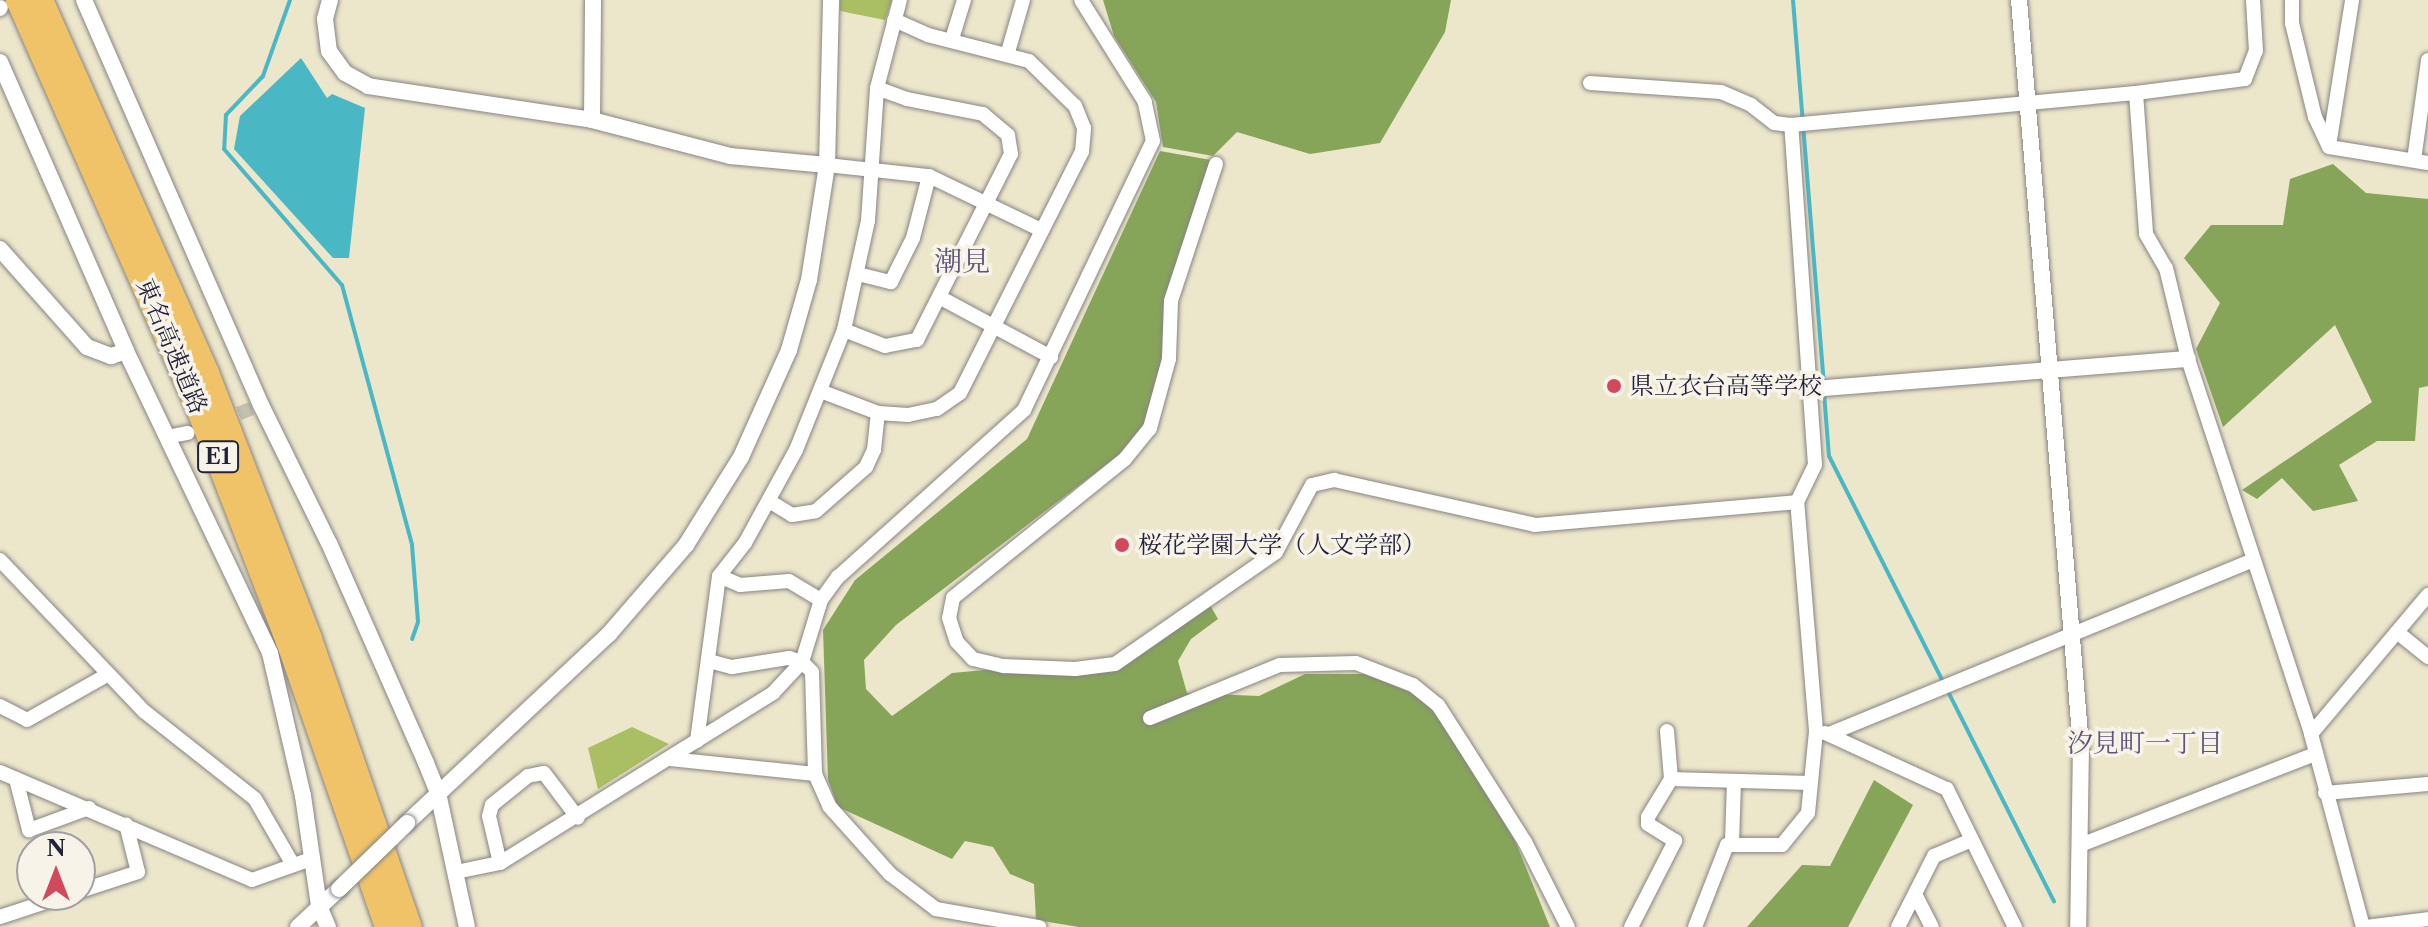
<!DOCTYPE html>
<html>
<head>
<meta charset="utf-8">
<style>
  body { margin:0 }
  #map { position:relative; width:2428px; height:927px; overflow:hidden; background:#ece6cb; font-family:"Libre Caslon Text","Noto Serif JP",serif }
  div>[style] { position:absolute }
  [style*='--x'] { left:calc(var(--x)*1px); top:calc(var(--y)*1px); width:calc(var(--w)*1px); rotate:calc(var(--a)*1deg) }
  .green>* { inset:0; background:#aabe63 }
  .forest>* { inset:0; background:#87a559 }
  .water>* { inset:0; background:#4ab7c5 }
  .stream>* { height:4px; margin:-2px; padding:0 2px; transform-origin:2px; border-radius:2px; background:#4ab7c5 }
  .minor-tunnel>* { height:14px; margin-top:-7px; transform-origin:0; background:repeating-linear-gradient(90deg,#c4bfae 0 14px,transparent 0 21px) }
  .roads { filter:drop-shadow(0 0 2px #878483) drop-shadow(0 0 2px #878483) }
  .minor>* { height:14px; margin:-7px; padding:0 7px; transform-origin:7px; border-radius:7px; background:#fff }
  .tertiary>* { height:16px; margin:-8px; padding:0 8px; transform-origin:8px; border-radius:8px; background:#fff }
  .motorway>* { height:24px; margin:-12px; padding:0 12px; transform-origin:12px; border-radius:12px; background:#f0c369 }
  .bridges { filter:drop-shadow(0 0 2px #878483) drop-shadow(0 0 2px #878483) }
  .tertiary-bridge>* { height:16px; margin:-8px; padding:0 8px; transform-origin:8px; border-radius:8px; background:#fff }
  .dots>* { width:22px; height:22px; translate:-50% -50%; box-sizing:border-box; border:4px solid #f7f3e8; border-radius:50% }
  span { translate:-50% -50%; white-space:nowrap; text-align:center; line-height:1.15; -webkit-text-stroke:7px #f7f3e8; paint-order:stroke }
  .shield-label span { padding:2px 6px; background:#f7f3e8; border:2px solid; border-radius:6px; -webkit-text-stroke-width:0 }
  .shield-label { font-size:22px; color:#22223b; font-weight:700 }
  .street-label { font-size:24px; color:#22223b }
  .poi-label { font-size:24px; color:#22223b }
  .left { translate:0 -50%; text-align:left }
  .neighbourhood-label { font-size:26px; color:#615379 }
  .quarter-label { font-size:28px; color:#615379 }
  .north { position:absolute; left:16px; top:831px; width:80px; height:80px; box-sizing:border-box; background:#f7f3e8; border:2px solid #a29fa3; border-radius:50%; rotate:0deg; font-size:22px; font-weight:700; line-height:32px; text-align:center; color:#22223b }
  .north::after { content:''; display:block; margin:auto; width:28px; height:36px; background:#d1495b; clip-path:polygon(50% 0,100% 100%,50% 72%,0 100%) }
</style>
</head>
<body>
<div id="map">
  <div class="green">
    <div style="clip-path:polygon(840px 0,892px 0,885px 20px,840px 11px)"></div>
    <div style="clip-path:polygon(632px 727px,669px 744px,598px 789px,588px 748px)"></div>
  </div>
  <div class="forest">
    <div style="clip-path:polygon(1103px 0,1451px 0,1445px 32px,1380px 143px,1310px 154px,1237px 132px,1213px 156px,1163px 147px,1156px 102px,1114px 36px)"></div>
    <div style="clip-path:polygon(1160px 151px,1211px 160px,1165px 296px,1163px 363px,1146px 425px,1124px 451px,896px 625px,864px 660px,866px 689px,892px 716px,952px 673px,996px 669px,1078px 676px,1121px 669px,1210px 605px,1218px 619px,1191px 639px,1178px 661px,1187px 693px,1259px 696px,1305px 674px,1365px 674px,1420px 696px,1456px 739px,1516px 843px,1550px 927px,1079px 927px,1036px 920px,1034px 884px,1010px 874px,993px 847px,965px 841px,952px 859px,838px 807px,828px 780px,823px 630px,855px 580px,1027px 439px)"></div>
    <div style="clip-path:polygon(2333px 164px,2366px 193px,2428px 199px,2428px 386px,2419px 388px,2415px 441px,2377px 441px,2339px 465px,2358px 501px,2313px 511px,2282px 478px,2257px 499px,2242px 490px,2372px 402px,2335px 325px,2223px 427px,2196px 349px,2220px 303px,2184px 258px,2211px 225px,2283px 225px,2290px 179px)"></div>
    <div style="clip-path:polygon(1874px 780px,1913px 805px,1848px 927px,1747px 927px,1802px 865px,1830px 866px)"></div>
  </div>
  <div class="water">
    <div style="clip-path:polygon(301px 58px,327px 98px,332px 94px,365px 108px,349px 258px,333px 258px,234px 149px,240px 116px)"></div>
  </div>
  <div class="stream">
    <div style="--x:290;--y:0;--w:81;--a:109.6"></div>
    <div style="--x:263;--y:76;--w:54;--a:133.5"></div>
    <div style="--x:226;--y:115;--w:34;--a:93"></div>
    <div style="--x:224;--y:149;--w:180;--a:49.1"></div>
    <div style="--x:342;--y:285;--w:269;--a:74.9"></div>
    <div style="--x:412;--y:545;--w:77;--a:85.5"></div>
    <div style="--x:418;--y:622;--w:18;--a:109"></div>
    <div style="--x:1793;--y:0;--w:385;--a:85.4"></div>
    <div style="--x:1824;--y:393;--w:63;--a:85.5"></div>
    <div style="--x:1829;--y:456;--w:499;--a:63.2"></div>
  </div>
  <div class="minor-tunnel">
    <div style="--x:219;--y:421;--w:45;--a:-20.9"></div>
  </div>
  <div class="roads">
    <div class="minor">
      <div style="--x:2292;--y:0;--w:23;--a:90"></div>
      <div style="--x:2292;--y:23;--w:97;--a:76.3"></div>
      <div style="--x:2315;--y:117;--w:33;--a:65"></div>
      <div style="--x:2329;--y:147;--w:100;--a:9.2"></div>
      <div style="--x:0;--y:9;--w:2;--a:-63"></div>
      <div style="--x:952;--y:39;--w:41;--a:-72.9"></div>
      <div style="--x:1008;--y:52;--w:54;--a:-73.9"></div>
      <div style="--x:1590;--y:83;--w:131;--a:3.9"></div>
      <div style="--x:1721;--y:92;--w:33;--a:23"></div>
      <div style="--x:1751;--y:105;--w:29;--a:38"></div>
      <div style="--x:1774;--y:123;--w:17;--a:7"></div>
      <div style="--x:1791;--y:125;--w:346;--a:-5.3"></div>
      <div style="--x:2136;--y:93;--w:110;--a:-7.3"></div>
      <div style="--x:2245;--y:79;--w:30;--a:-69"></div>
      <div style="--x:2256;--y:51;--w:51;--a:-93.4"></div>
      <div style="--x:2136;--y:93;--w:141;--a:85.9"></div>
      <div style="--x:2146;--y:234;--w:39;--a:60"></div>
      <div style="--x:2166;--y:268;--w:94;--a:76.4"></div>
      <div style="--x:2188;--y:359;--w:395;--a:71.8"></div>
      <div style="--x:2311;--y:734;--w:200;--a:74.9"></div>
      <div style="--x:2329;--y:146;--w:148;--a:-81"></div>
      <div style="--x:2414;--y:160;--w:101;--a:-82"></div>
      <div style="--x:1216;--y:164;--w:144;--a:108.2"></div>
      <div style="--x:1171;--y:301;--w:58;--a:92"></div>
      <div style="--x:1169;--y:359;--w:72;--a:105.4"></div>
      <div style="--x:1150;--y:428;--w:40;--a:129"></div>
      <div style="--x:1125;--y:459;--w:221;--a:141.1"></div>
      <div style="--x:953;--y:598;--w:20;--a:101"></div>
      <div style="--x:949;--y:618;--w:25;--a:72"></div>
      <div style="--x:957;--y:642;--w:23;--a:47"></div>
      <div style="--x:973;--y:659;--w:32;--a:13"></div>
      <div style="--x:1004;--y:666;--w:71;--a:2.4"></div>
      <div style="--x:1075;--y:669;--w:40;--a:-7.1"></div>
      <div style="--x:1115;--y:664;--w:196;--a:-34.8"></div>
      <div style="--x:1276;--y:552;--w:76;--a:-61.8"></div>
      <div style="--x:1312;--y:485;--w:23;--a:-13"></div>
      <div style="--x:1334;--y:480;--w:206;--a:12.6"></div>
      <div style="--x:1535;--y:525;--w:263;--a:-5"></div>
      <div style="--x:827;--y:165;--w:103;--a:6.2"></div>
      <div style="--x:929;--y:176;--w:124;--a:25.7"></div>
      <div style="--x:858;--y:274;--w:34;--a:14"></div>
      <div style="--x:891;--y:282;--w:49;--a:-63.4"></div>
      <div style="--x:913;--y:238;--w:64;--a:-75.5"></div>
      <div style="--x:941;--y:298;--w:125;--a:28.2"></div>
      <div style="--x:844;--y:330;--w:44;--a:21.3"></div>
      <div style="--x:885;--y:346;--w:33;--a:-11"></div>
      <div style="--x:917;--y:340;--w:208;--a:-63.2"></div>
      <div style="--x:1011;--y:154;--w:19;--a:-99"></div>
      <div style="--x:1008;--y:135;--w:33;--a:-140"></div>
      <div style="--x:983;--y:114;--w:77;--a:-168.8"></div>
      <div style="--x:907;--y:99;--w:32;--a:-160"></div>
      <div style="--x:823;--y:392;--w:59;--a:20.9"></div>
      <div style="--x:878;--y:413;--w:30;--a:4"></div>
      <div style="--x:908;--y:415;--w:30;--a:-12"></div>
      <div style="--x:937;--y:409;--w:28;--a:-35"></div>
      <div style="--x:960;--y:393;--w:270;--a:-63.2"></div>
      <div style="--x:1082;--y:152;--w:24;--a:-85"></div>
      <div style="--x:1084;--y:128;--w:24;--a:-112"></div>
      <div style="--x:1075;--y:106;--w:64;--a:-135.6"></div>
      <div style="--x:1029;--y:61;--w:104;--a:-165.6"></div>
      <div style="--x:928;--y:35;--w:37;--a:-156"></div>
      <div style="--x:167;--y:437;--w:21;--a:-11"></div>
      <div style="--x:769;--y:501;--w:27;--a:31"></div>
      <div style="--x:792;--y:515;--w:24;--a:-9"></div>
      <div style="--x:816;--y:511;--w:67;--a:-41.3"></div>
      <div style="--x:866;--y:467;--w:19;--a:-65"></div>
      <div style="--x:874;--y:450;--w:37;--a:-84"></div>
      <div style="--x:0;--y:560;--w:210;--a:46.4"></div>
      <div style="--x:145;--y:712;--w:140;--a:38.3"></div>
      <div style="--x:255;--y:799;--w:74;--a:60"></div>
      <div style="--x:719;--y:576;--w:23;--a:23"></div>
      <div style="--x:740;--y:585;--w:49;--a:-4.7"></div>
      <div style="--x:789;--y:581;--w:37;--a:31"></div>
      <div style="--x:2397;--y:632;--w:40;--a:39"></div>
      <div style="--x:709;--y:661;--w:24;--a:15"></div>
      <div style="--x:732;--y:667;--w:58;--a:-9"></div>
      <div style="--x:789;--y:658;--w:14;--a:17"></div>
      <div style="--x:802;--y:662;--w:14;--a:45"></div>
      <div style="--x:812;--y:672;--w:102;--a:88.3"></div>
      <div style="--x:815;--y:774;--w:35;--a:66"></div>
      <div style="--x:829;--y:806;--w:91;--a:48.1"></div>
      <div style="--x:890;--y:874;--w:58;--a:37.3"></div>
      <div style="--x:936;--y:909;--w:105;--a:9.9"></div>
      <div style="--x:0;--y:706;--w:30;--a:27"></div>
      <div style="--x:27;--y:720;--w:92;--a:-29.4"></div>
      <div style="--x:1150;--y:718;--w:140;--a:-22.2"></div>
      <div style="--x:1280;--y:665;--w:76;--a:-1.5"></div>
      <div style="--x:1356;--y:663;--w:61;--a:21.1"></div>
      <div style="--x:1413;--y:685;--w:32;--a:39"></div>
      <div style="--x:1438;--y:705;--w:46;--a:57.3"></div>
      <div style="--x:1463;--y:744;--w:116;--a:57.7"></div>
      <div style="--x:1525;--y:842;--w:95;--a:63.2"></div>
      <div style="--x:1667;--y:731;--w:48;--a:85.2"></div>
      <div style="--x:1671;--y:779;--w:139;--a:1.6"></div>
      <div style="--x:1825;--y:733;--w:134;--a:24.7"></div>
      <div style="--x:1947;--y:789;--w:154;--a:63.8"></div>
      <div style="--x:1829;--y:734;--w:459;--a:-22.3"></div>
      <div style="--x:2311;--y:734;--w:182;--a:-49.9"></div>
      <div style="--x:697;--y:741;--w:166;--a:-82.4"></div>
      <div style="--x:719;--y:576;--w:42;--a:-51.8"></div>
      <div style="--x:745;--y:543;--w:106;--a:-61.3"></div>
      <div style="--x:796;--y:450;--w:129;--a:-68.2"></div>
      <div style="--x:844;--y:330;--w:112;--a:-77.6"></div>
      <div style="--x:868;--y:221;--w:133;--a:-86.1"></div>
      <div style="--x:877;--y:88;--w:91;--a:-75.4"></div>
      <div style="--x:670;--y:759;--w:146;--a:5.9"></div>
      <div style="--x:0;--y:772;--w:274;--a:23.2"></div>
      <div style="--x:252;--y:880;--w:63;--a:-19.6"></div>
      <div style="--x:16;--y:779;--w:53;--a:75.7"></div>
      <div style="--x:29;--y:830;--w:64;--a:-20.1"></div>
      <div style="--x:2325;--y:793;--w:103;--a:-5"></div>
      <div style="--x:1732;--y:842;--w:61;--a:-88.1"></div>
      <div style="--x:2083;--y:844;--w:249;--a:-21.2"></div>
      <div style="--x:500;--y:863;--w:48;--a:-103.2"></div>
      <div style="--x:489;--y:816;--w:11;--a:-75"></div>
      <div style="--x:492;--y:805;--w:46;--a:-38.9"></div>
      <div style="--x:528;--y:776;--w:16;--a:-11"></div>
      <div style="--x:544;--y:773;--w:56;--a:52.9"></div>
      <div style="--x:456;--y:872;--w:45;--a:-11.6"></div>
      <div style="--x:500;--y:863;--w:322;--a:-31.9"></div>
      <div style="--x:773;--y:693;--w:42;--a:-46.9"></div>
      <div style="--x:802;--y:662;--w:65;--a:-73"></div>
      <div style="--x:821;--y:600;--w:29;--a:-54"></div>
      <div style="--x:838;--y:577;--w:250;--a:-41.9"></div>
      <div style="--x:1024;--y:410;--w:298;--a:-64.4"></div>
      <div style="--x:1153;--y:141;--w:40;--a:-102"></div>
      <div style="--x:1145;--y:102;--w:120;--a:-122.1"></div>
      <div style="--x:80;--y:891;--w:61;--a:-18.1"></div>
      <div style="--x:138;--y:872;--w:49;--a:-104"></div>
      <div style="--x:1915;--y:894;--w:37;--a:63"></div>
      <div style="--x:0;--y:917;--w:71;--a:-18.2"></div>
      <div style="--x:1631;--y:927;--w:97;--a:-62.9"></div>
      <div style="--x:1675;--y:841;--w:32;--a:-148"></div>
      <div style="--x:1648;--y:824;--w:7;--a:-90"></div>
      <div style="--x:1648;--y:817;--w:44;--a:-58.8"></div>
      <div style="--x:1695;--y:927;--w:88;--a:-68.7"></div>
      <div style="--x:1727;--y:845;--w:55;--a:0"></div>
      <div style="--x:1782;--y:845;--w:41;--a:-50.9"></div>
      <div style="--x:1808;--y:813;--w:82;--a:-84.4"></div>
      <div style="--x:1816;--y:731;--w:230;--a:-94.7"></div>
      <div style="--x:1797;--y:502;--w:41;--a:-64.1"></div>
      <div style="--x:1815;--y:465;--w:341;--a:-94"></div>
      <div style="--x:1898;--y:927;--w:80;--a:-63.1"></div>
      <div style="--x:1934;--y:856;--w:39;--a:-23"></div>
      <div style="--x:2365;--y:927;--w:64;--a:-7.2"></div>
    </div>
    <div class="tertiary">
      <div style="--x:84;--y:0;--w:442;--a:66.4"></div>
      <div style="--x:261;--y:405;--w:154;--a:63.8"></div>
      <div style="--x:329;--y:543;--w:240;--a:66.2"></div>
      <div style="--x:426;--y:763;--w:32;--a:68"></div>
      <div style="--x:438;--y:793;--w:137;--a:77.8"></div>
      <div style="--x:330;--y:0;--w:20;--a:105"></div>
      <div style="--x:325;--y:19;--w:32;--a:83"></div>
      <div style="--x:329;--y:51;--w:27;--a:54"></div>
      <div style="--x:345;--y:73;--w:26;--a:29"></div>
      <div style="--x:368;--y:86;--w:227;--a:8.6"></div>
      <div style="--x:592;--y:120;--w:143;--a:14.6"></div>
      <div style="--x:730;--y:156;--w:97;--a:5.3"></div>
      <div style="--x:2019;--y:0;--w:749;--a:85.25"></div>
      <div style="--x:2081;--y:746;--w:181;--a:90.9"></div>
      <div style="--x:0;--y:62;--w:315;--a:66.4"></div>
      <div style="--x:126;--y:351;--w:335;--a:64.5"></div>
      <div style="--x:270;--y:653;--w:147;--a:77"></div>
      <div style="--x:303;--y:796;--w:111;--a:81.7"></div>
      <div style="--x:319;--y:906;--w:23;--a:67"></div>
      <div style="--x:592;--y:120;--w:120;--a:-89.5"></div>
      <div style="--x:0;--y:249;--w:131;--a:48.4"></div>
      <div style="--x:87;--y:347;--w:26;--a:21"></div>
      <div style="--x:111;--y:356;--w:16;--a:-18"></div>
      <div style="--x:1813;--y:389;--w:376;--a:-4.6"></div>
      <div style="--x:407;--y:823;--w:277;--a:-43.1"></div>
      <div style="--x:609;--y:634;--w:118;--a:-49.1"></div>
      <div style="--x:686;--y:545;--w:104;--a:-58"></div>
      <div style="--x:741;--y:457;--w:117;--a:-65.8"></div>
      <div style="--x:789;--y:350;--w:73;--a:-74.1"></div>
      <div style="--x:809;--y:280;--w:116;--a:-81.1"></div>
      <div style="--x:827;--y:165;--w:165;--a:-88.6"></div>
      <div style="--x:298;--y:927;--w:56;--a:-42.8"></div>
    </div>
    <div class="motorway">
      <div style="--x:18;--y:0;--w:441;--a:66.2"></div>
      <div style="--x:196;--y:403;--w:255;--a:68.9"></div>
      <div style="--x:288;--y:641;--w:303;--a:70.9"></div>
      <div style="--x:41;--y:0;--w:408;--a:66"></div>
      <div style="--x:207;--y:373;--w:285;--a:68.8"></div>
      <div style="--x:310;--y:639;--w:305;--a:70.9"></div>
    </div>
  </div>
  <div class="bridges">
    <div class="tertiary-bridge">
      <div style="--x:339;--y:889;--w:95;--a:-44.1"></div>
    </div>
  </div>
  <div class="dots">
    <div style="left:1614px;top:386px;background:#d1495b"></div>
    <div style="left:1122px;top:545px;background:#d1495b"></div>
  </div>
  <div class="shield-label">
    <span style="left:218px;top:457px">E1</span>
  </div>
  <div class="street-label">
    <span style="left:172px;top:346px;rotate:67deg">東名高速道路</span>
  </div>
  <div class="poi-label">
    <span class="left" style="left:1630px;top:386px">県立衣台高等学校</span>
    <span class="left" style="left:1138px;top:545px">桜花学園大学（人文学部）</span>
  </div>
  <div class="neighbourhood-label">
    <span style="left:2145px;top:744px">汐見町一丁目</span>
  </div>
  <div class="quarter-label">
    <span style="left:962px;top:261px">潮見</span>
  </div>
  <div class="north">N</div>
</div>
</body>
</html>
